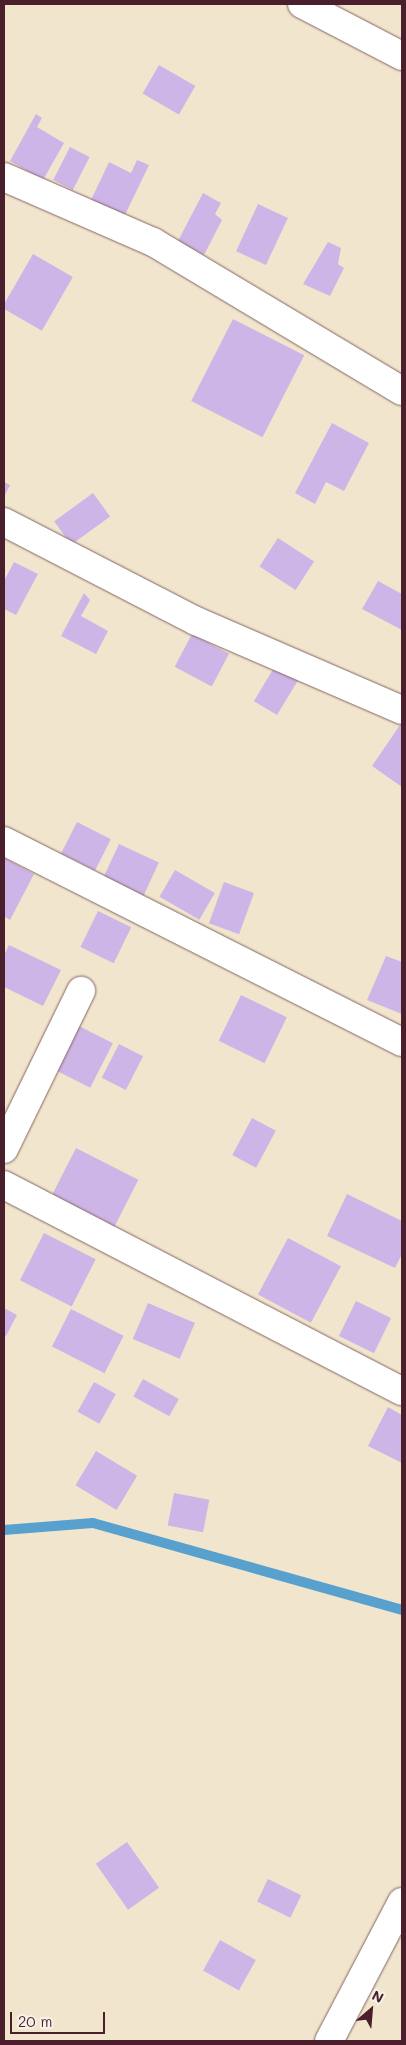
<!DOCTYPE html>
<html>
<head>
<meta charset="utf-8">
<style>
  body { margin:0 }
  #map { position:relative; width:406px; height:2045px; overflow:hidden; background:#f1e6cd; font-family:Mali,sans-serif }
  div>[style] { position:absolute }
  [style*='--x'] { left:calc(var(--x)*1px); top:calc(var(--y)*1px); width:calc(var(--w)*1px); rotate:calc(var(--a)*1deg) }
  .stream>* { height:10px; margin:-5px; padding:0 5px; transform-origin:5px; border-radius:5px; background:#58a1cf }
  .building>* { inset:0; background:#cdb5e7; transform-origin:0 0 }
  .roads { filter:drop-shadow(0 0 1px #846564) drop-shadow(0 0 1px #846564) }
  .minor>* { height:28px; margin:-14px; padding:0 14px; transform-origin:14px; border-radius:14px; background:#fff }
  span { translate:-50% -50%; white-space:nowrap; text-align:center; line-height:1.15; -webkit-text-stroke:4px #f7f3e8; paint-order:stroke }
  .frame { position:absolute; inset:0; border:5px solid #4a1f2b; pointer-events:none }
  .north { position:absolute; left:346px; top:1985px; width:50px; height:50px; -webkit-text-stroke:4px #f7f3e8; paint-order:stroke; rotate:27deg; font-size:14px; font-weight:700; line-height:20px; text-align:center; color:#4a1f2b }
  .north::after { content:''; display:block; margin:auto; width:18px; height:22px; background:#4a1f2b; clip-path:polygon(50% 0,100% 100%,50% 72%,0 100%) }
  .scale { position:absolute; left:10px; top:2012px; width:95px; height:22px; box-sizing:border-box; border:2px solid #4a1f2b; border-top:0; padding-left:6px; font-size:15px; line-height:18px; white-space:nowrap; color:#4a1f2b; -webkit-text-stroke:4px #f7f3e8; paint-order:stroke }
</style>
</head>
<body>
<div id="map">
  <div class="stream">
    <div style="--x:4;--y:1530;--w:89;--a:-4.5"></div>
    <div style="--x:93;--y:1523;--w:321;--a:15.7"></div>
  </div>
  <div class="building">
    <div style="left:159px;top:65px;width:42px;height:33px;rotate:30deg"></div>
    <div style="clip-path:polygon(36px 114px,42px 118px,37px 127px,64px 143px,43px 180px,10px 161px)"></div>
    <div style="left:70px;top:147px;width:22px;height:37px;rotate:27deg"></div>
    <div style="clip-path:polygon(137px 160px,149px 165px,124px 217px,91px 200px,109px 162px,131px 173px)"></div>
    <div style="clip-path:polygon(203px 193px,221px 203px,215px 214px,222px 220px,204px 255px,178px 241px)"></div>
    <div style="left:258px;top:204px;width:33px;height:52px;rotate:25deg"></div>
    <div style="clip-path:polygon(328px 242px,341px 248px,338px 264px,344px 268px,330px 296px,303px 284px)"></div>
    <div style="left:33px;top:254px;width:46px;height:62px;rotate:30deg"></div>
    <div style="left:233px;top:319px;width:80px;height:92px;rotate:27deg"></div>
    <div style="clip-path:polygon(332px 423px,369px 443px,344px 491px,326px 482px,315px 504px,295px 493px)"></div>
    <div style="clip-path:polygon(4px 482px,10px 485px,4px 497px)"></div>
    <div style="left:93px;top:493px;width:29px;height:48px;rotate:54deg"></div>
    <div style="left:278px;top:538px;width:43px;height:34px;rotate:33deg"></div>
    <div style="clip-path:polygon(14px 562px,38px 574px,16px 615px,4px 609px,4px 581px)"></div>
    <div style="clip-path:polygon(378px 581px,402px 594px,402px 630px,362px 609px)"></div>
    <div style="clip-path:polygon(84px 593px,90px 600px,81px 616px,108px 631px,96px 654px,61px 636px)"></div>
    <div style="left:192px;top:634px;width:42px;height:37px;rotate:28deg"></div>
    <div style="left:275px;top:666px;width:27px;height:41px;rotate:31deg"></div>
    <div style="clip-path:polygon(402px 722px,402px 787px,372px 766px)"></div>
    <div style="left:77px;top:822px;width:38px;height:35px;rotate:27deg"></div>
    <div style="left:119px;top:844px;width:44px;height:37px;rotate:25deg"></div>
    <div style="clip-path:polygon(4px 858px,34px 874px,10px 920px,4px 916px)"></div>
    <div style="left:175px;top:870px;width:46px;height:31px;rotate:30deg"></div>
    <div style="left:224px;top:882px;width:32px;height:44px;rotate:20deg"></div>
    <div style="left:98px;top:911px;width:37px;height:40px;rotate:26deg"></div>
    <div style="clip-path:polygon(9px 945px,61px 970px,43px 1006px,4px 987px,4px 955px)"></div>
    <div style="clip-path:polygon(386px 956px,402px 962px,402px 1014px,367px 1000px)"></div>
    <div style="left:241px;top:995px;width:51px;height:51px;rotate:26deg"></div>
    <div style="left:79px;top:1026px;width:38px;height:50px;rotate:27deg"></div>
    <div style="left:119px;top:1044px;width:27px;height:38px;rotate:27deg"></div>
    <div style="left:252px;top:1118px;width:27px;height:42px;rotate:28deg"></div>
    <div style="left:76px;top:1148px;width:70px;height:53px;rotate:27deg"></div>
    <div style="clip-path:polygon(347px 1194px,402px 1221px,402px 1254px,395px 1268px,327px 1236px)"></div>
    <div style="left:44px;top:1233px;width:58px;height:53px;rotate:27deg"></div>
    <div style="left:288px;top:1238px;width:60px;height:64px;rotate:28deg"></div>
    <div style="left:356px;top:1301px;width:39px;height:39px;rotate:26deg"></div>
    <div style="left:148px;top:1303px;width:51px;height:39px;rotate:23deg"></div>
    <div style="clip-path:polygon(4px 1308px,17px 1315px,6px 1336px,4px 1335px)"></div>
    <div style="left:71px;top:1309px;width:59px;height:42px;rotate:27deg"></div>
    <div style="left:143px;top:1379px;width:41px;height:20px;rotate:29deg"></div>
    <div style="left:94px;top:1382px;width:25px;height:34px;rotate:29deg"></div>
    <div style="clip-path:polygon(388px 1407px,402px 1415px,402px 1463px,368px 1446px)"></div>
    <div style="left:96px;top:1451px;width:48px;height:40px;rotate:31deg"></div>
    <div style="left:174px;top:1493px;width:36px;height:33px;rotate:11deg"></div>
    <div style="left:127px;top:1842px;width:56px;height:38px;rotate:55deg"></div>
    <div style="left:268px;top:1879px;width:37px;height:25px;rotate:26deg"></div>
    <div style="left:220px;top:1940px;width:41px;height:35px;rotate:29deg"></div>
  </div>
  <div class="roads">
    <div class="minor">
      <div style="--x:302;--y:4;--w:113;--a:27.5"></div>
      <div style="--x:4;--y:177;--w:163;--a:23.6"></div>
      <div style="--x:153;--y:242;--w:290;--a:30.9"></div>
      <div style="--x:4;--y:522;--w:216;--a:27.3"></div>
      <div style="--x:196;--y:621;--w:224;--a:23.4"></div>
      <div style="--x:4;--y:841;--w:446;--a:26.8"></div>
      <div style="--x:4;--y:1149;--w:176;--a:-64"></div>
      <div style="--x:4;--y:1185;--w:448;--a:27.4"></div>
      <div style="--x:329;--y:2041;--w:157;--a:-62.3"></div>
    </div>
  </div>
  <div class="frame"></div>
  <div class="north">N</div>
  <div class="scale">20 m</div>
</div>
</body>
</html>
